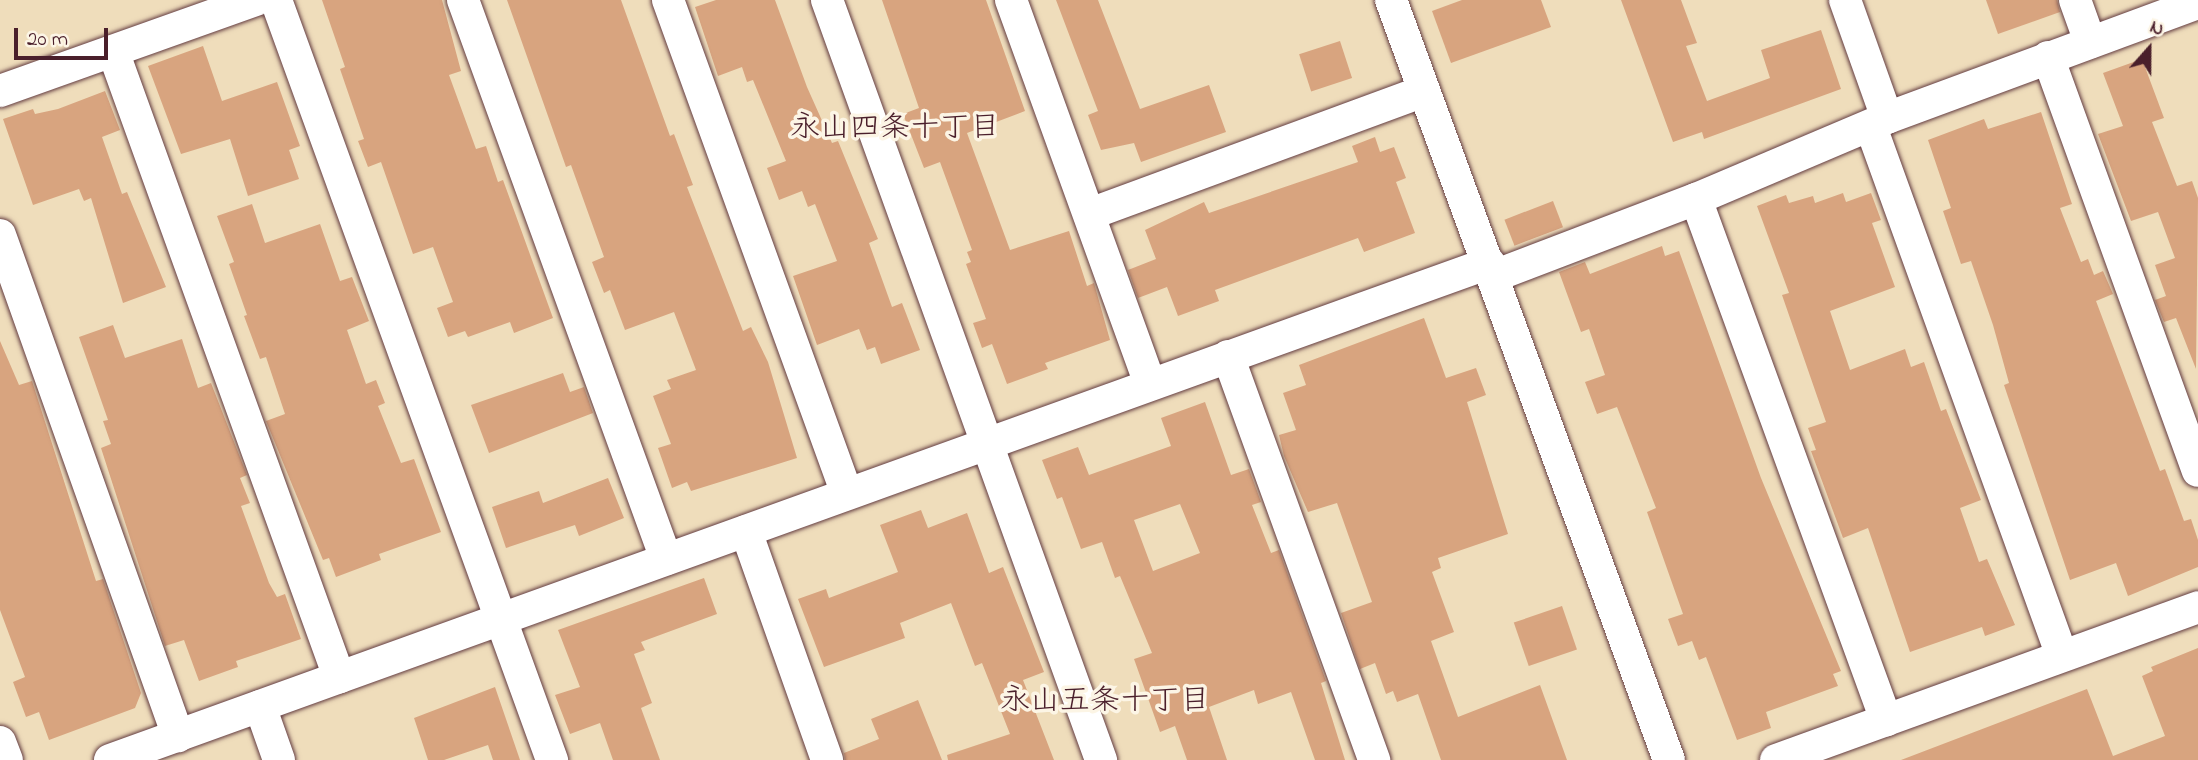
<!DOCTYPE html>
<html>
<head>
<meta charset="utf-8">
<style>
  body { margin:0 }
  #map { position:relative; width:2198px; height:760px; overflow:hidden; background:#efddbb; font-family:"Indie Flower","Klee One",sans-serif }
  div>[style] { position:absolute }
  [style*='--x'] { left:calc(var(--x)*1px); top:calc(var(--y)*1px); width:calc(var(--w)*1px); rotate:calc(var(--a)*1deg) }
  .building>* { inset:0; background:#d8a47f; transform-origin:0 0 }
  .roads { filter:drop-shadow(0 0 2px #633c41) drop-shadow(0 0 2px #633c41) }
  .minor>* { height:32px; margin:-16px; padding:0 16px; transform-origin:16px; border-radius:16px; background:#fff }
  span { translate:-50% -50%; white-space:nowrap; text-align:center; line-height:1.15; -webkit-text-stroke:7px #fcf5e5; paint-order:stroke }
  .neighbourhood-label { font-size:30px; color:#4a1f2b }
  .north { position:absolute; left:2114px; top:14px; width:70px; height:70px; -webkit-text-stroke:5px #fcf5e5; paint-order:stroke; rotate:21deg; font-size:19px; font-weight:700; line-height:28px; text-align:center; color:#4a1f2b }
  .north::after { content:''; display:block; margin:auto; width:24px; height:32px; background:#4a1f2b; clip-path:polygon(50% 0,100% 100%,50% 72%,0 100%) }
  .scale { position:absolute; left:14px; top:28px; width:94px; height:32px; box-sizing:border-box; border:4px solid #4a1f2b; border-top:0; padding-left:9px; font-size:21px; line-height:24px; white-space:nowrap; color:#4a1f2b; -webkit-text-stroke:5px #fcf5e5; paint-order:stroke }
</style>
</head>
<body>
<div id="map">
  <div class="building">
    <div style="clip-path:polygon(322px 0,442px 0,461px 71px,449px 75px,476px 149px,486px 146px,498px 182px,503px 180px,553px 318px,514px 333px,510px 322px,468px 337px,465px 331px,448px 337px,437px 308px,453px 302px,433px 247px,413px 254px,381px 162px,368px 167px,358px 141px,364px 139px,340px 69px,345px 67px)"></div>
    <div style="clip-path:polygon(507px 0,621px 0,670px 136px,674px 134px,693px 185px,687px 187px,743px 331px,751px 327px,768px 362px,797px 458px,691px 491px,687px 482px,672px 488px,658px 448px,671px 444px,653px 396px,671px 389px,667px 380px,696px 370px,674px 312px,625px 330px,610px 290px,604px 293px,592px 262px,604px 257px,571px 165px,566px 167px)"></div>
    <div style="clip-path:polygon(716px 0,775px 0,807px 87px,832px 143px,838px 141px,878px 239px,869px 243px,892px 307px,902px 303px,920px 350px,881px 364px,875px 347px,867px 350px,859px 329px,817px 345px,793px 276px,837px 261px,815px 204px,808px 207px,802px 191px,779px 200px,767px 168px,786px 161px,753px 80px,747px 82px,742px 67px,718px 76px,695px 7px)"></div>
    <div style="clip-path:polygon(882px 0,986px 0,1025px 111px,967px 133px,1010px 250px,1069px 231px,1087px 286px,1094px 283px,1110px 340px,1045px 363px,1048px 369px,1007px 384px,992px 344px,982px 348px,973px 323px,986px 319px,966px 264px,971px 262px,967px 252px,972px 250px,940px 162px,924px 168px,903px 114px,919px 108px)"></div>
    <div style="clip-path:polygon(1056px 0,1098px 0,1140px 109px,1209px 85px,1226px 132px,1141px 162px,1134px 143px,1101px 150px,1088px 115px,1098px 111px)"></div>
    <div style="clip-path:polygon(1462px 0,1541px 0,1551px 27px,1451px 63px,1432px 11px)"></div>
    <div style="clip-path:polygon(1621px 0,1681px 0,1697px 43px,1686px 46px,1707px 101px,1770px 78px,1761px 50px,1821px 30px,1841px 89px,1704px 139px,1702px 132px,1673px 142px)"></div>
    <div style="clip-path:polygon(1986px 0,2057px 0,2060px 12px,1998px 34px)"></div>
    <div style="left:1340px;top:41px;width:39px;height:43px;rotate:72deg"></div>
    <div style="clip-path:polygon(203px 46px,222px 101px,277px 82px,300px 146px,289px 150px,299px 179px,248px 196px,230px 139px,181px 154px,148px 66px)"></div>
    <div style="clip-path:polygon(2142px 59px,2164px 118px,2152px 122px,2177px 186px,2192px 181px,2198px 198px,2196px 369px,2176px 318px,2164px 322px,2155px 300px,2166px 296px,2155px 265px,2175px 258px,2158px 212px,2131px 221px,2098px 134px,2123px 126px,2103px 73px)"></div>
    <div style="clip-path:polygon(105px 91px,120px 130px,102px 137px,122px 194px,127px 192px,166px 287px,123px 303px,91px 198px,84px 201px,79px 189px,33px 205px,3px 119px,33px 109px,35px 114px,58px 109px)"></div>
    <div style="clip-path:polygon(2041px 112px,2072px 204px,2060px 208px,2081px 262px,2088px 259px,2094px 275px,2103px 271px,2113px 294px,2096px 301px,2160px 471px,2165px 469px,2184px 521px,2191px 519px,2198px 540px,2198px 567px,2128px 596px,2116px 563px,2070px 580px,2004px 385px,2009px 383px,1993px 325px,1971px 261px,1961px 264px,1943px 211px,1951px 208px,1928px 140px,1984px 119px,1988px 129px)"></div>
    <div style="clip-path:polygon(1375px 137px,1380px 152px,1394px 147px,1406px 178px,1396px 182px,1415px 233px,1364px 252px,1358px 238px,1215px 290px,1219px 301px,1178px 316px,1167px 287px,1138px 298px,1128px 270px,1156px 259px,1145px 230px,1204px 202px,1209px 213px,1358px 162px,1352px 146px)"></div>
    <div style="clip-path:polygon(1843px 193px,1846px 202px,1871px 193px,1881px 220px,1872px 223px,1895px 287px,1830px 311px,1850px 370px,1905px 349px,1911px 367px,1924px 362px,1941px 411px,1946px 409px,1981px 500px,1960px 508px,1979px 562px,1987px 559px,2015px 625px,1985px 636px,1982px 627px,1910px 652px,1868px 528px,1843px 538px,1811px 451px,1816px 450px,1808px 428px,1826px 422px,1782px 295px,1789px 293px,1757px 206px,1786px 195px,1789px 203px,1813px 196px,1815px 203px)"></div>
    <div style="left:1553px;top:201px;width:28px;height:52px;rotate:69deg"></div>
    <div style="clip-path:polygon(252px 204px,265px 243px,320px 224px,340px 281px,352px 277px,369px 321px,347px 330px,366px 384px,376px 380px,385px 403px,378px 406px,401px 463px,414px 459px,441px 532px,379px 554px,381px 560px,336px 577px,329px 558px,323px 560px,266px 421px,285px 414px,266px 357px,260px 359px,244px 316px,247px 315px,229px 264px,234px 262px,217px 216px)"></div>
    <div style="clip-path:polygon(1662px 246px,1665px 256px,1679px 251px,1761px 478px,1841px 671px,1833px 674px,1838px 686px,1766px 712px,1771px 728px,1737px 740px,1706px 657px,1699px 660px,1692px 641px,1678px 646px,1668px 619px,1683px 614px,1647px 512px,1656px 508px,1617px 407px,1597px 414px,1585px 382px,1605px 375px,1589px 329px,1581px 332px,1559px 272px,1585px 262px,1590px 274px)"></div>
    <div style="clip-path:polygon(1424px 318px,1446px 378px,1476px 368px,1486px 395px,1467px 402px,1508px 534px,1438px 558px,1441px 568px,1432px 572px,1454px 632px,1431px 641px,1458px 717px,1540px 685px,1567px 760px,1441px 760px,1418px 694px,1397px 702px,1393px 691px,1386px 694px,1375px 663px,1360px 669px,1341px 613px,1372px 602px,1337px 503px,1308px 512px,1284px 456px,1279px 435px,1296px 430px,1283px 393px,1306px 385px,1299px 365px)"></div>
    <div style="clip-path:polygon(113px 325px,125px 358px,182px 339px,198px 388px,211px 383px,247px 475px,240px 478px,250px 503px,241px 506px,269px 583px,277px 597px,285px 594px,301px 639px,236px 661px,238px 667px,199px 681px,184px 640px,165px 646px,101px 448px,111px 444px,103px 421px,108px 420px,79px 337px)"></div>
    <div style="clip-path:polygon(0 341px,19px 385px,32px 381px,96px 581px,103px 579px,141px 693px,135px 708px,49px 740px,39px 712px,26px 717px,13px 682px,25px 677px,0 610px)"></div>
    <div style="clip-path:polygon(563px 373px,570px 392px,584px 387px,593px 413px,489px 453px,471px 405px)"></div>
    <div style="clip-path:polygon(evenodd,1205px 402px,1231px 475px,1249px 469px,1261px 502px,1252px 505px,1271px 553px,1279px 550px,1326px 681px,1321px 683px,1345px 760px,1315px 760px,1291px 692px,1258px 704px,1254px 690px,1209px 707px,1227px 760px,1187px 760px,1175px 726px,1160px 732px,1134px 659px,1152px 653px,1120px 576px,1115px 578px,1102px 542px,1081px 549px,1062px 497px,1057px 499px,1042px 460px,1078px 447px,1089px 475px,1171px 446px,1161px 418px,1205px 402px,1180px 504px,1200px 553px,1153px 571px,1134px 520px,1180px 504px)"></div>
    <div style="clip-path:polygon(608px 478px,624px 518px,579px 536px,575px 525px,506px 548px,492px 507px,539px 491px,543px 503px)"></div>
    <div style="clip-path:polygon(921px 510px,928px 528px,967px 513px,989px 573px,1003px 567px,1044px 672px,1023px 680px,1054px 760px,948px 760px,947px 755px,1010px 734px,982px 663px,975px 666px,951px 603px,900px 623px,905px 638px,824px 667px,798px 599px,826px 589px,829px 598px,898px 572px,880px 525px)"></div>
    <div style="clip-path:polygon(704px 578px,717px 614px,641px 642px,645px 650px,634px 654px,652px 703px,641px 708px,660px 760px,613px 760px,600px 723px,570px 734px,555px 695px,580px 687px,558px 630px)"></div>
    <div style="left:1562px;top:606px;width:46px;height:51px;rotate:71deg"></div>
    <div style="clip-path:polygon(2198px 648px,2198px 760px,1901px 760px,2087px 689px,2113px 756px,2165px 736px,2142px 676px,2153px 671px,2151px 667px)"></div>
    <div style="clip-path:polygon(495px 687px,520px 760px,493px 760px,488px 745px,444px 760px,428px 760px,414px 718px)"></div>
    <div style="clip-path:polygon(918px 700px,942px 760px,845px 760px,844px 753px,879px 739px,871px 719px)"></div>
  </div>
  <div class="roads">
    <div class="minor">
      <div style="--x:276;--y:0;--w:809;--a:70.04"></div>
      <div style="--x:463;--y:0;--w:595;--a:70.04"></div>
      <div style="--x:668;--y:0;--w:525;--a:70.08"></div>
      <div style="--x:827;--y:0;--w:808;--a:70.17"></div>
      <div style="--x:1011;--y:0;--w:409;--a:70.1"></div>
      <div style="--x:1391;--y:0;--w:809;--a:69.91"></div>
      <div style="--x:1845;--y:0;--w:125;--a:70.4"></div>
      <div style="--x:2075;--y:0;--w:45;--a:70.3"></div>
      <div style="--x:113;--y:51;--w:666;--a:70.15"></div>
      <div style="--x:2048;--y:57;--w:440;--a:70.1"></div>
      <div style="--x:0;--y:91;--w:272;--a:-19.6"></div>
      <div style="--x:1871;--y:127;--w:562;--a:70.15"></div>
      <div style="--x:1696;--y:199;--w:555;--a:69.96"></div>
      <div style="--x:1090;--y:214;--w:356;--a:-20.2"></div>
      <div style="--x:0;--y:235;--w:532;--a:70.44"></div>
      <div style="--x:1494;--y:276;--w:216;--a:-20.9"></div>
      <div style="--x:1696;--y:199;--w:207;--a:-23"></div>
      <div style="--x:1887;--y:118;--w:332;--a:-20.3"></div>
      <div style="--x:1228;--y:356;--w:430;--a:70.1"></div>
      <div style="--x:746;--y:531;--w:243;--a:70.5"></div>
      <div style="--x:260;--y:706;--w:57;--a:70.6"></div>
      <div style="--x:0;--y:742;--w:19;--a:69"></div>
      <div style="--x:110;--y:760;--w:1466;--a:-19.82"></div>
      <div style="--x:1776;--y:760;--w:449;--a:-19.9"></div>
    </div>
  </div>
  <div class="neighbourhood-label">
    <span style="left:895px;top:129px">永山四条十丁目</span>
    <span style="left:1105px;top:702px">永山五条十丁目</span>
  </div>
  <div class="north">N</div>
  <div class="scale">20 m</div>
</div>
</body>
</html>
